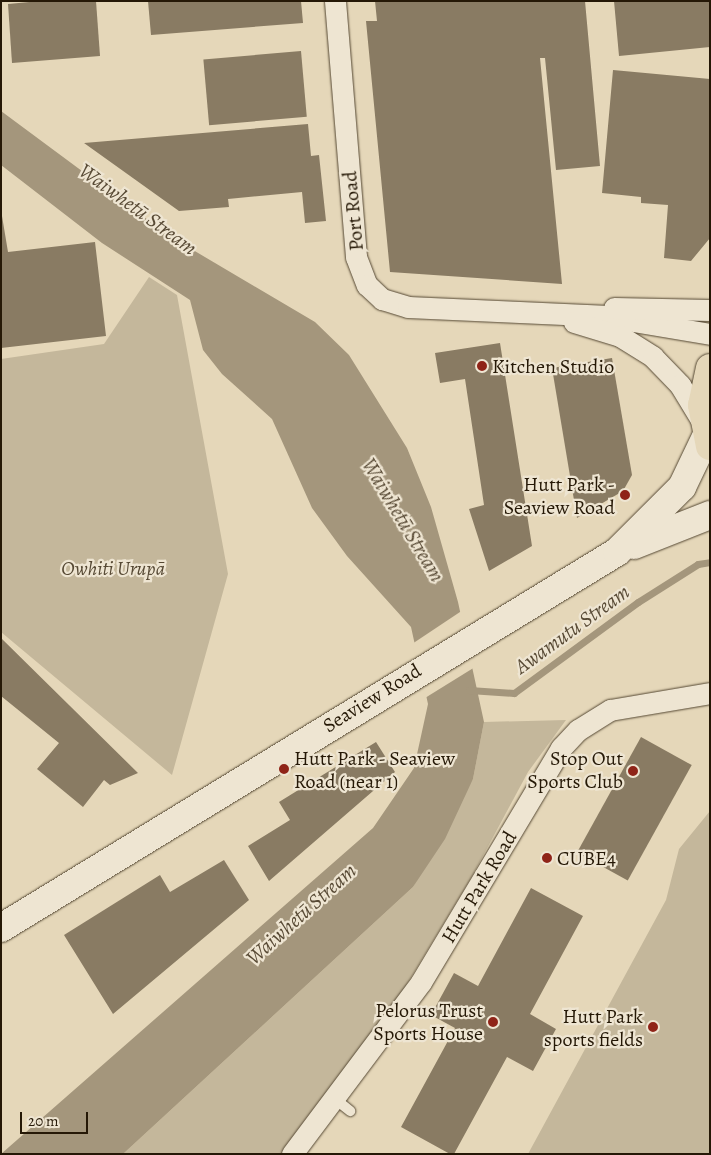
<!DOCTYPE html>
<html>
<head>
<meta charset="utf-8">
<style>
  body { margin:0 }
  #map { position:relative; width:711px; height:1155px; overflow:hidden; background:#e5d7b9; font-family:Alegreya,serif }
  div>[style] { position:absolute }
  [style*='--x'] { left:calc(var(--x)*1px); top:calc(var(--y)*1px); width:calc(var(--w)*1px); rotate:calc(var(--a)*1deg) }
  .green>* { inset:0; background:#c4b79b }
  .water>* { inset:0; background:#a4967c }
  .pier>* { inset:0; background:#e5d7b9 }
  .stream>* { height:7px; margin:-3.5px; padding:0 3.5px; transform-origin:3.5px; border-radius:3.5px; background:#a4967c }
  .building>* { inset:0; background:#897b63; transform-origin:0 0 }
  .roads { filter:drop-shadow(0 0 1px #554833) drop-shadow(0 0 1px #554833) }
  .service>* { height:10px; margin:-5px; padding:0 5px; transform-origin:5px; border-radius:5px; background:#eee5d2 }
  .minor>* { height:21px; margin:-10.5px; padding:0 10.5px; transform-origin:10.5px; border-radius:10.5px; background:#eee5d2 }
  .secondary>* { height:28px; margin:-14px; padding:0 14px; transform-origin:14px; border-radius:14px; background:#eee5d2 }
  .primary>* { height:28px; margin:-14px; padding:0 14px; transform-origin:14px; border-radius:14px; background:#e5d7b9 }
  .dots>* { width:14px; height:14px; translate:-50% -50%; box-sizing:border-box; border:2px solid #eee5d2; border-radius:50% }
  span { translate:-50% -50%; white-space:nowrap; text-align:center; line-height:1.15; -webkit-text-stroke:4.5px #eee5d2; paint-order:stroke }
  .street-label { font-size:20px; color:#251806 }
  .poi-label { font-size:20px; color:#251806 }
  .left { translate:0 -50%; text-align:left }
  .right { translate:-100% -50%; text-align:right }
  .park-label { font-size:20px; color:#554833; font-style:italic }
  .water-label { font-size:21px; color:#584a35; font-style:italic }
  .frame { position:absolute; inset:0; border:2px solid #251806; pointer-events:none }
  .scale { position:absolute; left:20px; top:1112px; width:68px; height:22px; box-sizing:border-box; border:2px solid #251806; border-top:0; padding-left:6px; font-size:15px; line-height:18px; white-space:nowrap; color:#251806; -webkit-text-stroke:4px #eee5d2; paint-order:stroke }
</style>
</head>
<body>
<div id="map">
  <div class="green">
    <div style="clip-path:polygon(149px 277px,177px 295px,228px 574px,172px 775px,1px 632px,1px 359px,104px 344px)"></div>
    <div style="clip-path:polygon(566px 720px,528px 772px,471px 878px,401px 994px,282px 1154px,123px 1154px,413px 887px,473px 779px,484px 722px)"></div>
    <div style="clip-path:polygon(710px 811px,710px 1154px,528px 1154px,666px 900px,679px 849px)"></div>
  </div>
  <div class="water">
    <div style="clip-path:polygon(1px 111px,171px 237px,315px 322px,349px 355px,407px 448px,431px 507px,458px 602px,484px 722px,473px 779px,445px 839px,413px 887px,123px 1154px,1px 1154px,373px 828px,414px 768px,428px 704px,411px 627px,347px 556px,312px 508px,272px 419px,222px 374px,203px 350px,190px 300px,102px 243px,1px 165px)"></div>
  </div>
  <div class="pier">
    <div style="clip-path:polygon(463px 610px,475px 667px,425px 698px,412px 644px)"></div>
  </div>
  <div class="stream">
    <div style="--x:469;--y:690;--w:45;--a:3.8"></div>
    <div style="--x:514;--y:693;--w:154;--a:-36.3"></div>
    <div style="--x:638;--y:602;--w:71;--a:-32.3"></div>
    <div style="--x:698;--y:564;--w:12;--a:-9"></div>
  </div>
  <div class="building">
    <div style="clip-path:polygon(40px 1px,96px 1px,100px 56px,12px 63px,8px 4px)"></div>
    <div style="clip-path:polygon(148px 1px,301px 1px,303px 23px,151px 35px)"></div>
    <div style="clip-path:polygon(375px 1px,585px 1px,600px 166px,556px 170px,545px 58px,540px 58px,562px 284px,390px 272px,366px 21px,377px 21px)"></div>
    <div style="clip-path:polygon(614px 1px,710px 1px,710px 47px,619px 56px)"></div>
    <div style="left:301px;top:51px;width:66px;height:98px;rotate:85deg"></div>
    <div style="clip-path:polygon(613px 70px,710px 79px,710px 238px,691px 261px,664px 258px,668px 205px,641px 203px,641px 197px,602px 193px)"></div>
    <div style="clip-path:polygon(308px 124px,311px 156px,319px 155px,326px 221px,305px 223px,302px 192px,228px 199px,229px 207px,179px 211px,84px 143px)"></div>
    <div style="clip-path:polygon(1px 210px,8px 252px,95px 242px,106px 336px,1px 348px)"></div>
    <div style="clip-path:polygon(500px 343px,532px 546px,489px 571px,469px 509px,484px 505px,465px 379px,440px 383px,435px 353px)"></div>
    <div style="clip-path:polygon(612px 358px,632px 475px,623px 491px,577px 518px,552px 368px)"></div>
    <div style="clip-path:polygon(1px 638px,138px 773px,110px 785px,104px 780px,83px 807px,37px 769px,59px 743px,1px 696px)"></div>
    <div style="left:641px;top:737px;width:58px;height:132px;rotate:29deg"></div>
    <div style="clip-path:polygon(376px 742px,395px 772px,269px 881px,248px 846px,290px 820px,279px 802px)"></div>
    <div style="clip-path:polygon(224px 860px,249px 900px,113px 1014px,64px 935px,160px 875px,170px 892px)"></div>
    <div style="clip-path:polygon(531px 888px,583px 916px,530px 1014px,556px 1029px,533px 1071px,507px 1057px,454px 1154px,450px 1154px,401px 1127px,455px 1028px,431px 1015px,454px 973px,478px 986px)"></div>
  </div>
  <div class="roads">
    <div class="service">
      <div style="--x:334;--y:1098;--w:21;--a:39"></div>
    </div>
    <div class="minor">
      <div style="--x:335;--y:1;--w:257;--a:85.3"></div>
      <div style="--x:356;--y:257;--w:30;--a:69"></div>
      <div style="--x:367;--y:285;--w:21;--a:43"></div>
      <div style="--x:382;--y:299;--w:27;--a:17"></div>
      <div style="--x:408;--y:307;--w:195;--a:2.6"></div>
      <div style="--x:603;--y:316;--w:109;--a:9.5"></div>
      <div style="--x:614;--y:308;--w:96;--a:1.2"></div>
      <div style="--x:574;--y:322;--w:48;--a:16.9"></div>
      <div style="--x:620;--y:336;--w:39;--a:32"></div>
      <div style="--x:653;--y:357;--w:39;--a:46"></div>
      <div style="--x:680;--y:385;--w:44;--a:58.8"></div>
      <div style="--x:292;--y:1154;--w:215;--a:-53.1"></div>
      <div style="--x:421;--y:982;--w:273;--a:-59.1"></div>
      <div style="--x:561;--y:748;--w:25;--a:-47"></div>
      <div style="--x:578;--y:730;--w:38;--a:-32"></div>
      <div style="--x:610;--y:710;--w:101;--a:-9.6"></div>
    </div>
    <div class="secondary">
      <div style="--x:634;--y:545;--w:82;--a:-21.5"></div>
      <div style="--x:1;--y:928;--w:722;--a:-31.4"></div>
      <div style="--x:617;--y:552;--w:92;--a:-45"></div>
      <div style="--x:682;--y:487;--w:55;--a:-64.4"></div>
    </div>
    <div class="primary">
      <div style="--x:710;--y:368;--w:38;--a:102"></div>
      <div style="--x:702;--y:405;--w:42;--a:79"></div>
    </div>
  </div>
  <div class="dots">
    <div style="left:482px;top:366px;background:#8f2418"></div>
    <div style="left:625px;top:495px;background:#8f2418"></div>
    <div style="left:284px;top:769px;background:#8f2418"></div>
    <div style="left:633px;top:771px;background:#8f2418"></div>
    <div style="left:547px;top:858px;background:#8f2418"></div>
    <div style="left:493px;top:1022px;background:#8f2418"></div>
    <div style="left:653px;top:1027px;background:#8f2418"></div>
  </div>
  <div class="street-label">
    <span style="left:353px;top:211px;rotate:-95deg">Port Road</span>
    <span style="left:372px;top:698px;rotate:-32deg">Seaview Road</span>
    <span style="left:479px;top:887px;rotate:-59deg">Hutt Park Road</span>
  </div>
  <div class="poi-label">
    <span class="left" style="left:492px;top:366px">Kitchen Studio</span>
    <span class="right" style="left:615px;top:496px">Hutt Park -<br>Seaview Road</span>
    <span class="left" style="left:294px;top:770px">Hutt Park - Seaview<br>Road (near 1)</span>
    <span class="right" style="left:623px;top:770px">Stop Out<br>Sports Club</span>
    <span class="left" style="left:557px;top:858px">CUBE4</span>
    <span class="right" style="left:483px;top:1022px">Pelorus Trust<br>Sports House</span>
    <span class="right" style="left:643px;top:1028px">Hutt Park<br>sports fields</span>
  </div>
  <div class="park-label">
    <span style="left:113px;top:568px">Owhiti Urupā</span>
  </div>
  <div class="water-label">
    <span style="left:138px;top:209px;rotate:36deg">Waiwhetū Stream</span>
    <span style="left:403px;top:520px;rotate:59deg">Waiwhetū Stream</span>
    <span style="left:572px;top:629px;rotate:-36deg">Awamutu Stream</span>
    <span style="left:301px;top:914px;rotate:-42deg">Waiwhetū Stream</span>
  </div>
  <div class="frame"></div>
  <div class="scale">20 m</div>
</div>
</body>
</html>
